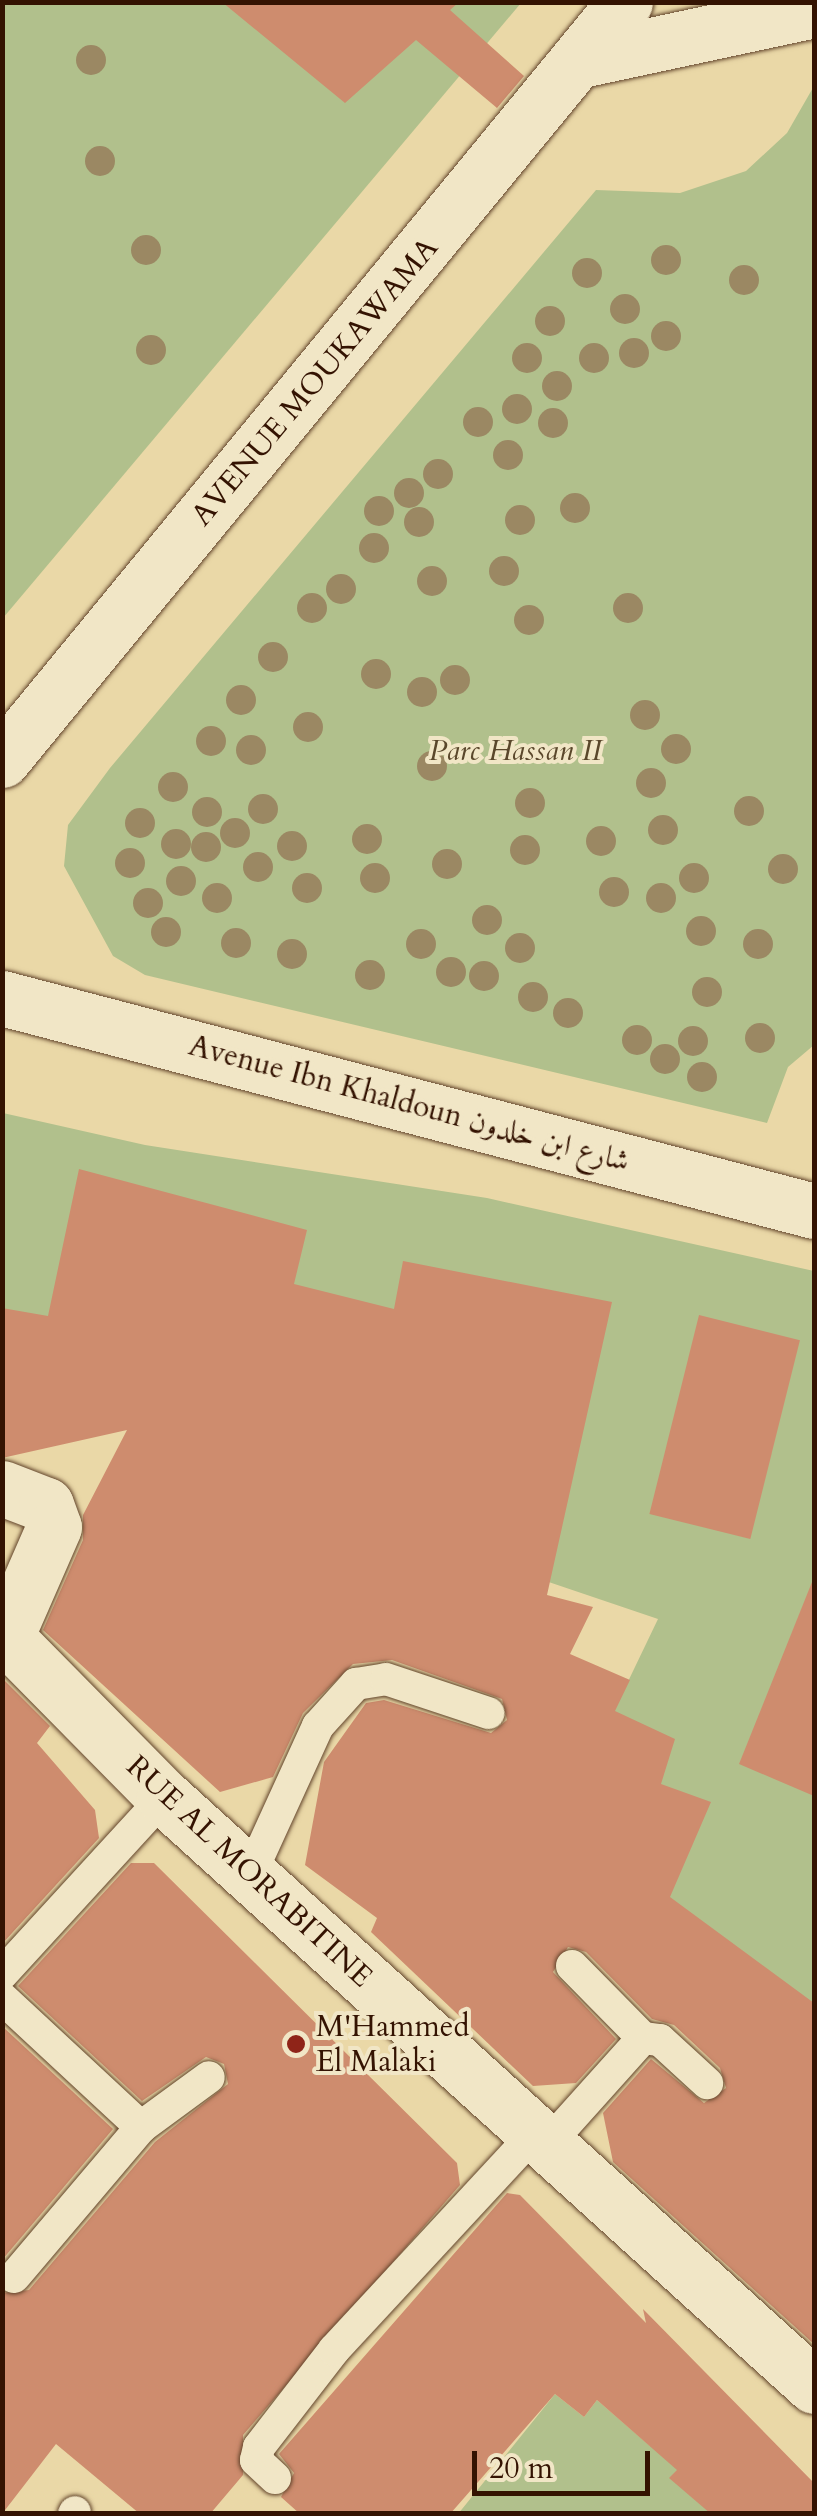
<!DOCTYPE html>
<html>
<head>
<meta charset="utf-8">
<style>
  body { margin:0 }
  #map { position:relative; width:817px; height:2516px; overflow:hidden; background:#ead8a7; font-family:Cardo,Amiri,serif }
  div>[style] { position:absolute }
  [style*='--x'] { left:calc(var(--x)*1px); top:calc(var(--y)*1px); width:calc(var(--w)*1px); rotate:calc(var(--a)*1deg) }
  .green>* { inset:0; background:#b1c08c }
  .building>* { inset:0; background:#ce8c6e; transform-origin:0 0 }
  .roads { filter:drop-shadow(0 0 2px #62442b) drop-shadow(0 0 2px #62442b) }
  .lane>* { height:32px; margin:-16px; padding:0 16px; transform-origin:16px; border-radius:16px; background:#f1e6c6 }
  .street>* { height:55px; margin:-27.5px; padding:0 27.5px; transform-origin:27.5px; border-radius:27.5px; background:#f1e6c6 }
  .trees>* { width:30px; height:30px; margin:-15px; border-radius:50%; background:#9b8863 }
  .dots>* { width:28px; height:28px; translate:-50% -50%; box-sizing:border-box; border:5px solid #f1e6c6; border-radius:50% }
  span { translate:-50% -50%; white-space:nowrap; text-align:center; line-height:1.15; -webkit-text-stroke:8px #f1e6c6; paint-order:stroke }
  .street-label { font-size:30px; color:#341302 }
  .park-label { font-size:30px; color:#5a472b; font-style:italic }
  .poi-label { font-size:30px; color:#341302 }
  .left { translate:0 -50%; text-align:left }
  .frame { position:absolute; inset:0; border:5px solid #341302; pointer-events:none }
  .scale { position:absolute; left:472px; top:2451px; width:178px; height:45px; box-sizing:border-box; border:5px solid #341302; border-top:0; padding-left:12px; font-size:30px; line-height:35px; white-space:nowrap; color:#341302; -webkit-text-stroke:8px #f1e6c6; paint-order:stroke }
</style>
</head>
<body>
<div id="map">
  <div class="green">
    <div style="clip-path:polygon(2px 3px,521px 3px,3px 618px,2px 618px)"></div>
    <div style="clip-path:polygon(814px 86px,814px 1045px,788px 1067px,767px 1123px,145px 975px,113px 956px,64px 866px,68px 825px,110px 768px,596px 190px,680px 193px,746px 171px,787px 133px)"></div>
    <div style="clip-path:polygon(3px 1113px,145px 1145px,487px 1198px,814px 1271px,814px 2005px,562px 1819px,658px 1619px,528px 1575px,3px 1309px)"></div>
    <div style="clip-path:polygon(555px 2394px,584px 2417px,597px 2400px,650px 2446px,672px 2422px,711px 2514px,458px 2514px)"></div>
  </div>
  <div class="building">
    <div style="clip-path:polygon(222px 2px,459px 2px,450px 10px,524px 76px,497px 108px,416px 40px,345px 103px)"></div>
    <div style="clip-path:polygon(79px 1169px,307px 1230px,294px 1284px,394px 1309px,403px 1261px,612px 1302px,547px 1595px,593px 1607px,570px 1654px,630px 1680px,615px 1711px,675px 1739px,661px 1784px,711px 1802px,670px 1897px,814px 2003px,814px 2344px,613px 2162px,603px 2113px,651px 2059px,704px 2103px,726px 2088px,720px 2068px,674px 2025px,652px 2019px,586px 1952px,568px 1947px,553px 1972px,616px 2039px,576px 2083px,533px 2086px,371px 1932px,377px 1918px,305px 1865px,324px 1762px,366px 1703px,384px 1700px,491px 1733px,507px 1720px,502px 1699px,392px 1660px,353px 1664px,303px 1713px,273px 1777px,220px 1792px,43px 1630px,83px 1540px,83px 1515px,127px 1430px,2px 1458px,2px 1308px,48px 1316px)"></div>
    <div style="left:699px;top:1315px;width:104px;height:205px;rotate:14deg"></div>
    <div style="clip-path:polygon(812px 1582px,814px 1583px,814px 1796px,739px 1764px)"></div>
    <div style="clip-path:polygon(2px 1678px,50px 1726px,37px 1743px,95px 1810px,99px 1838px,2px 1944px)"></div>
    <div style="clip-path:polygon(131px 1863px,154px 1863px,457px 2163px,460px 2185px,243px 2435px,243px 2475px,210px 2514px,140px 2514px,56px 2444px,2px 2514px,2px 2293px,29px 2290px,155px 2142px,228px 2084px,224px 2064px,206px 2057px,142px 2101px,18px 1986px)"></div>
    <div style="clip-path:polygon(2px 2026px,113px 2129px,2px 2260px)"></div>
    <div style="clip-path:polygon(507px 2193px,520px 2195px,646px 2323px,643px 2309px,814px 2483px,814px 2514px,711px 2514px,669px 2478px,677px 2470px,597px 2400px,584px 2417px,555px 2394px,450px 2514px,300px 2514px,281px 2497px,294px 2473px,279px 2454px)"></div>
  </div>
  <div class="roads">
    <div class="lane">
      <div style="--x:250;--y:1875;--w:164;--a:-65.5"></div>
      <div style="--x:318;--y:1726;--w:57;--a:-47.9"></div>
      <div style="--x:356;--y:1684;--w:30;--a:-9"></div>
      <div style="--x:386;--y:1679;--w:108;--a:18.4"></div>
      <div style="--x:572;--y:1966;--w:101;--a:45.4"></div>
      <div style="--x:2;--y:1974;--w:240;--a:-47.5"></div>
      <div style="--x:2;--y:1998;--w:190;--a:42.9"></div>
      <div style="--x:141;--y:2127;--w:84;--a:-36.3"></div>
      <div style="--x:546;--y:2146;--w:145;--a:-48.1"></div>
      <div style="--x:643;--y:2038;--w:17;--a:7"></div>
      <div style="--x:660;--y:2040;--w:64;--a:42.5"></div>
      <div style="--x:14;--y:2277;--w:197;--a:-49.7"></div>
      <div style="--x:275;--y:2478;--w:26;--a:-137"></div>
      <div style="--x:256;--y:2460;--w:13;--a:-77"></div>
      <div style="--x:259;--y:2447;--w:123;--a:-52.3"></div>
      <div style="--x:334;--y:2350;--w:294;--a:-47.2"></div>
      <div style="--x:74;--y:2514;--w:2;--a:-63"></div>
    </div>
    <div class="street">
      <div style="--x:581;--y:60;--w:238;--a:-12.1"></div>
      <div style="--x:2;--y:760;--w:981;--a:-50.58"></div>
      <div style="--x:2;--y:998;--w:839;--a:14.7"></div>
      <div style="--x:2;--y:1488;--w:47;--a:21.1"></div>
      <div style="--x:46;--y:1505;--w:23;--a:70"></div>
      <div style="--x:54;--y:1527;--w:120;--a:113.6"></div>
      <div style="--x:2;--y:1633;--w:231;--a:45.4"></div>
      <div style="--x:164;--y:1797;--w:877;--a:42.18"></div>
    </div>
  </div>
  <div class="trees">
    <div style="left:91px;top:60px"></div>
    <div style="left:100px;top:161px"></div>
    <div style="left:146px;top:250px"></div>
    <div style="left:666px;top:260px"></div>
    <div style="left:587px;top:273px"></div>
    <div style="left:744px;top:280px"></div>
    <div style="left:625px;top:309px"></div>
    <div style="left:550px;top:321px"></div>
    <div style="left:666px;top:336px"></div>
    <div style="left:151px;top:350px"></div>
    <div style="left:634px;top:353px"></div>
    <div style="left:527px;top:358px"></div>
    <div style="left:594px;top:358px"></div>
    <div style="left:557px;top:386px"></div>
    <div style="left:517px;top:409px"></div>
    <div style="left:478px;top:422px"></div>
    <div style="left:553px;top:423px"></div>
    <div style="left:508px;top:455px"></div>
    <div style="left:438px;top:474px"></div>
    <div style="left:409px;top:493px"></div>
    <div style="left:575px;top:508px"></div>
    <div style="left:379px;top:511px"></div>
    <div style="left:520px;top:520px"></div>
    <div style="left:419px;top:522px"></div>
    <div style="left:374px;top:548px"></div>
    <div style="left:504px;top:571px"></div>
    <div style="left:432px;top:581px"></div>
    <div style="left:341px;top:589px"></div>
    <div style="left:312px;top:608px"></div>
    <div style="left:628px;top:608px"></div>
    <div style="left:529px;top:620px"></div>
    <div style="left:273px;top:657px"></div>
    <div style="left:376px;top:674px"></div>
    <div style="left:455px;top:680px"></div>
    <div style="left:422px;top:692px"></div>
    <div style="left:241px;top:700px"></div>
    <div style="left:645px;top:715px"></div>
    <div style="left:308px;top:727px"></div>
    <div style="left:211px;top:741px"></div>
    <div style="left:676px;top:749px"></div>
    <div style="left:251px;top:750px"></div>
    <div style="left:432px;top:766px"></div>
    <div style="left:651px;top:783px"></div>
    <div style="left:173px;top:787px"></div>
    <div style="left:530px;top:803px"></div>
    <div style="left:263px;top:809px"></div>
    <div style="left:749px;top:811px"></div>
    <div style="left:207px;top:812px"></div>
    <div style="left:140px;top:823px"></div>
    <div style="left:663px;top:830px"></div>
    <div style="left:235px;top:833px"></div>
    <div style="left:367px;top:839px"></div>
    <div style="left:601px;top:841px"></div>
    <div style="left:176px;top:844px"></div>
    <div style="left:292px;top:846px"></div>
    <div style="left:206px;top:847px"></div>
    <div style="left:525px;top:850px"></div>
    <div style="left:130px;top:863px"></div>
    <div style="left:447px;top:864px"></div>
    <div style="left:258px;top:867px"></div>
    <div style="left:783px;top:869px"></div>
    <div style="left:375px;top:878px"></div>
    <div style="left:694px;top:878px"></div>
    <div style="left:181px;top:881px"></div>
    <div style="left:307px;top:888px"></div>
    <div style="left:614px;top:892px"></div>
    <div style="left:217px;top:898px"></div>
    <div style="left:661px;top:898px"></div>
    <div style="left:148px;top:903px"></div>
    <div style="left:487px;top:920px"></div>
    <div style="left:701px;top:931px"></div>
    <div style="left:166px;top:932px"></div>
    <div style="left:236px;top:943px"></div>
    <div style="left:421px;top:944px"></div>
    <div style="left:758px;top:944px"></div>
    <div style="left:520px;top:948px"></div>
    <div style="left:292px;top:954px"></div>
    <div style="left:451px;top:972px"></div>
    <div style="left:370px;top:975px"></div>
    <div style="left:484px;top:976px"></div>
    <div style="left:707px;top:992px"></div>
    <div style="left:533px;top:997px"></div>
    <div style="left:568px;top:1013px"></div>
    <div style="left:760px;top:1038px"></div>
    <div style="left:637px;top:1040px"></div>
    <div style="left:693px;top:1041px"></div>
    <div style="left:665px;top:1059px"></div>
    <div style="left:702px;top:1077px"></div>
  </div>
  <div class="dots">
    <div style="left:296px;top:2044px;background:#8f2418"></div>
  </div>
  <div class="street-label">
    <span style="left:315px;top:382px;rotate:-50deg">AVENUE MOUKAWAMA</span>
    <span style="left:409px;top:1104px;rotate:15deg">Avenue Ibn Khaldoun شارع ابن خلدون</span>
    <span style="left:249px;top:1872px;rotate:43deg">RUE AL MORABITINE</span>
  </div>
  <div class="park-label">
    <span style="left:515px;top:751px">Parc Hassan II</span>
  </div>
  <div class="poi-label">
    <span class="left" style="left:316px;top:2044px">M'Hammed<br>El Malaki</span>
  </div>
  <div class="frame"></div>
  <div class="scale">20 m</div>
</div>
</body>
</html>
